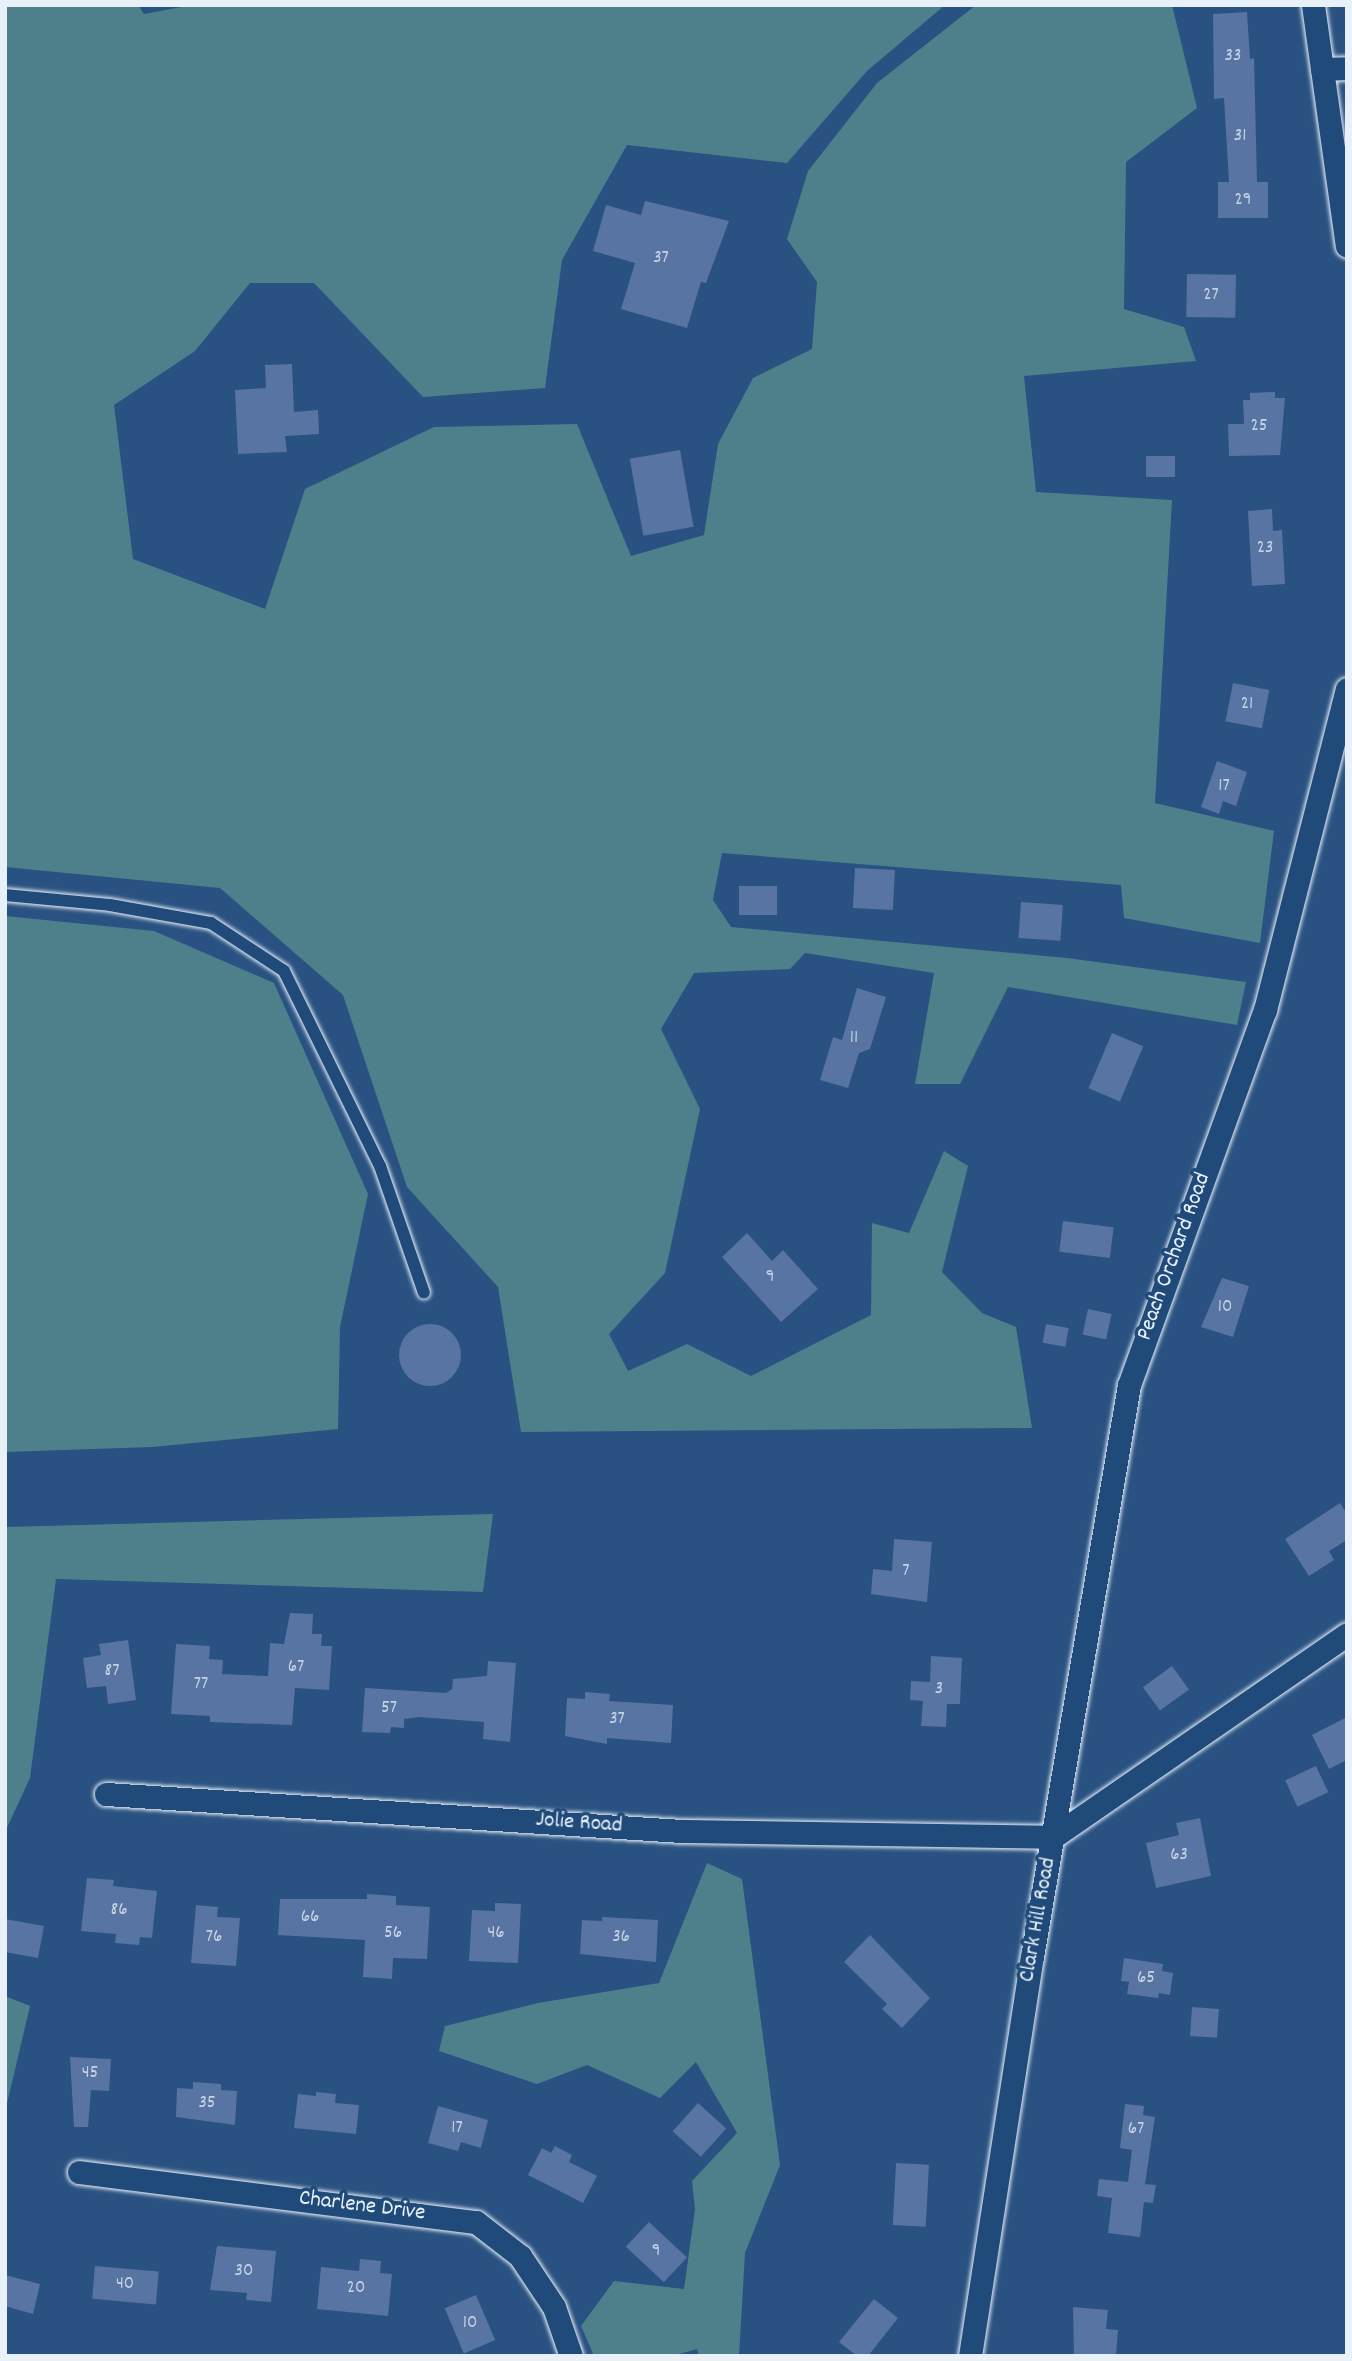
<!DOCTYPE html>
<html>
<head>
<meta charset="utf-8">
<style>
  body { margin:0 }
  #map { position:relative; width:1352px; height:2361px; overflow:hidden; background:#295181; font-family:Dekko,sans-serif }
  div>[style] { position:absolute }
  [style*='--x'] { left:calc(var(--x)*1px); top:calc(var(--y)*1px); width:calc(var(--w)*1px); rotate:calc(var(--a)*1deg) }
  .green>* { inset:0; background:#4e808c }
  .building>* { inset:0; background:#5774a3; transform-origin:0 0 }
  .round { border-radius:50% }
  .roads { filter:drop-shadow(0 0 2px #e8f1f8) drop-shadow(0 0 2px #e8f1f8) }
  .service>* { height:12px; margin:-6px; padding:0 6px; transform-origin:6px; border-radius:6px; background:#1f4a7a }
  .minor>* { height:23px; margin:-11.5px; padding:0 11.5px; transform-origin:11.5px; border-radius:11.5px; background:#1f4a7a }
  span { translate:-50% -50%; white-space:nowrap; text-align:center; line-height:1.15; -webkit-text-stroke:7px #1f4a7a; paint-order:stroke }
  .number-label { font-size:19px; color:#c4d2e3 }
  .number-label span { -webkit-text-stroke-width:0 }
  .street-label { font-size:23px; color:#e8f1f8 }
  .frame { position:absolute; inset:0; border:7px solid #e8f1f8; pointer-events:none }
</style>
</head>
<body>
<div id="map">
  <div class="green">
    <div style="clip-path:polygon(5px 5px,138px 5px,144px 14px,192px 5px,945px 5px,867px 71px,787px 163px,627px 145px,562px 260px,545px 388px,423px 397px,314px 283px,250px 283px,195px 351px,114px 405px,133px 559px,265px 609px,305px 489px,434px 427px,577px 424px,631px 556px,704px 535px,718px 444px,753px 378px,812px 349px,817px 282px,787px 239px,808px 171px,877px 83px,976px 5px,1172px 5px,1197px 108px,1126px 162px,1124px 309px,1184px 327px,1196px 361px,1024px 376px,1036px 492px,1172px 500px,1155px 803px,1274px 831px,1260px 943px,1124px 918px,1121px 885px,722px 853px,713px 900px,731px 927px,1067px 958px,1246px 982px,1237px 1025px,1008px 987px,960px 1084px,915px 1084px,934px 973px,805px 953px,790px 969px,694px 973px,661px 1029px,700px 1109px,665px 1273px,609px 1334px,628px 1371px,687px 1344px,751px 1376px,871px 1315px,872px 1223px,909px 1233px,944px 1151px,968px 1166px,942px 1272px,982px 1313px,1016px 1327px,1032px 1428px,521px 1432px,498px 1287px,407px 1187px,343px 995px,220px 888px,5px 867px)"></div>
    <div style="clip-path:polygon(5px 916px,154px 931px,274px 983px,368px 1194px,340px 1327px,338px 1429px,152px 1447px,5px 1452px)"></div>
    <div style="clip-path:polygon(493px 1514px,483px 1592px,56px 1579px,30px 1778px,5px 1832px,5px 1527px)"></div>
    <div style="clip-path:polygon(707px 1863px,742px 1879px,780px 2165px,745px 2253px,739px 2356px,699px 2356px,697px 2349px,672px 2356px,594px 2356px,581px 2326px,614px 2281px,684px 2289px,695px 2209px,692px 2181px,737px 2133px,696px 2062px,660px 2098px,587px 2065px,537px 2084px,439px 2051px,445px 2026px,538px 2003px,659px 1983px)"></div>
    <div style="clip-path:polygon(5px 1996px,30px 2006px,5px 2112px)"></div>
  </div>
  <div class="building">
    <div style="clip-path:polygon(1247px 12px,1250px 59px,1254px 58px,1257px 182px,1268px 182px,1268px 218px,1218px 218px,1218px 182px,1229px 182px,1224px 98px,1214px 99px,1213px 14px)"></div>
    <div style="clip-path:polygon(645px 201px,729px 221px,706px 283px,701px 282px,687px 328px,621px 309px,635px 263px,593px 251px,606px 205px,641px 215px)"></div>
    <div style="left:1187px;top:274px;width:49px;height:43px;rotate:1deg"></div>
    <div style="clip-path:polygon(292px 364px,294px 412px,318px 410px,319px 434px,285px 436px,287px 452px,238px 454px,235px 390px,266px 388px,265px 365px)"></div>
    <div style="clip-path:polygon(1275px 392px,1275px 398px,1285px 398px,1280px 455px,1229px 456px,1228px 424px,1244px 424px,1243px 400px,1250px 400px,1250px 393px)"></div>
    <div style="left:680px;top:450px;width:78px;height:51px;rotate:80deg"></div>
    <div style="left:1146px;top:456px;width:29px;height:21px"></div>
    <div style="clip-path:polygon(1272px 509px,1273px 531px,1282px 530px,1285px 584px,1252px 586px,1248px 511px)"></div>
    <div style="left:1233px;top:683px;width:37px;height:39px;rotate:11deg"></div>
    <div style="clip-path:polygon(1217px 761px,1247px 772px,1236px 806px,1223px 801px,1219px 814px,1201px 807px)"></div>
    <div style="left:855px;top:868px;width:40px;height:40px;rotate:3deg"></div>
    <div style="left:739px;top:886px;width:38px;height:29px"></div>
    <div style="left:1021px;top:902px;width:42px;height:36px;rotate:4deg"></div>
    <div style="clip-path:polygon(857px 988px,886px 997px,870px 1049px,859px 1053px,848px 1088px,820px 1080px,833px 1037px,842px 1040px)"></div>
    <div style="left:1112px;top:1033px;width:34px;height:60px;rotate:23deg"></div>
    <div style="left:1063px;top:1221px;width:51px;height:31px;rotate:7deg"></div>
    <div style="clip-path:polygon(747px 1233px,772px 1261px,783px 1250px,818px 1289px,781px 1322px,722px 1257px)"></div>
    <div style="clip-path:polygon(1222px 1278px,1249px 1286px,1233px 1337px,1201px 1327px)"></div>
    <div style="left:1088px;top:1309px;width:24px;height:26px;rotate:12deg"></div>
    <div class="round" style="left:399px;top:1324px;width:62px;height:62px"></div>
    <div style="left:1046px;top:1324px;width:23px;height:19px;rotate:10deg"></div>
    <div style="clip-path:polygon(1340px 1503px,1347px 1514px,1347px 1540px,1329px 1551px,1334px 1560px,1309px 1576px,1285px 1539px)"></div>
    <div style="clip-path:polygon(894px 1539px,932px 1542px,927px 1602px,871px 1594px,873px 1569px,892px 1571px)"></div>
    <div style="clip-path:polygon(290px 1613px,313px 1614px,312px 1634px,322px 1634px,321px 1646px,332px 1646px,329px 1690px,295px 1688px,292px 1725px,210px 1722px,210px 1716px,171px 1714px,176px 1644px,210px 1646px,209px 1659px,223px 1660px,222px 1674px,268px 1676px,270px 1643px,284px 1644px)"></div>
    <div style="clip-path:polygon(128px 1640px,136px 1700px,108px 1704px,106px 1686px,87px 1688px,83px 1658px,101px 1655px,99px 1644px)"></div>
    <div style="clip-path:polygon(931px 1656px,962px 1658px,960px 1704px,947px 1704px,946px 1727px,921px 1726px,923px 1701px,910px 1700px,911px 1681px,930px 1682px)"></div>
    <div style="clip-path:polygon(488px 1661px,516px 1663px,510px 1742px,483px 1739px,484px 1722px,419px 1717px,404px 1719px,404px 1728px,391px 1727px,390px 1733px,362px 1732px,365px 1688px,446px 1693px,452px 1689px,453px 1679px,487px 1676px)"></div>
    <div style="left:1172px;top:1666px;width:29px;height:36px;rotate:54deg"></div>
    <div style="clip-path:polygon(585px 1692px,610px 1694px,609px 1701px,673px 1705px,671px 1743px,607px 1738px,607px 1744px,565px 1736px,567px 1698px,585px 1699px)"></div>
    <div style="clip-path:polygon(1347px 1717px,1347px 1760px,1329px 1769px,1312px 1735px)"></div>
    <div style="left:1316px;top:1766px;width:29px;height:34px;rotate:65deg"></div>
    <div style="clip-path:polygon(1200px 1818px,1211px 1876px,1156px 1888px,1146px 1843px,1179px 1835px,1176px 1823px)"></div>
    <div style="clip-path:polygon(87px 1878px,114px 1880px,113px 1886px,157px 1891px,152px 1938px,140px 1937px,139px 1945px,115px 1943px,116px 1934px,81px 1931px)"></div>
    <div style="clip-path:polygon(367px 1894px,396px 1896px,396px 1905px,430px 1907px,427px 1959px,393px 1958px,392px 1979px,363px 1977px,365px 1940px,278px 1935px,280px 1899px,367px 1899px)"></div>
    <div style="clip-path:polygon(495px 1903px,521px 1904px,518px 1963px,469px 1961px,472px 1910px,495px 1911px)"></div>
    <div style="clip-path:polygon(196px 1905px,218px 1907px,217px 1917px,240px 1918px,236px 1966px,191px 1963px)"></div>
    <div style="clip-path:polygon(602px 1917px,658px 1920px,656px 1962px,580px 1954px,582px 1920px,602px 1921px)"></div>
    <div style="clip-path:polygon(5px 1919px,44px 1926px,38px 1958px,5px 1952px)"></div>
    <div style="clip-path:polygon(870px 1935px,930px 1998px,902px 2028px,882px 2009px,887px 2004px,844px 1962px)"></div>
    <div style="clip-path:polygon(1124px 1958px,1163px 1964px,1162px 1971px,1173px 1973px,1170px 1995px,1159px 1993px,1158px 1998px,1127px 1994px,1129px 1982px,1121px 1981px)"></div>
    <div style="left:1192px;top:2007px;width:27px;height:29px;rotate:4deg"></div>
    <div style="clip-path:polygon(70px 2057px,111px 2059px,109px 2091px,91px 2090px,88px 2127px,74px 2127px)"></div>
    <div style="clip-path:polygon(193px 2082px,221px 2084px,221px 2090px,237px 2091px,235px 2125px,176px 2117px,177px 2088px,193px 2089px)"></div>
    <div style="clip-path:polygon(316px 2092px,336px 2094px,335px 2103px,359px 2105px,356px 2134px,294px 2128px,298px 2094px,316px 2096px)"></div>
    <div style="left:698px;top:2103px;width:38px;height:38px;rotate:42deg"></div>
    <div style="clip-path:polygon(1125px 2104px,1144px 2106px,1143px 2115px,1155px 2117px,1145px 2184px,1156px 2185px,1153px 2203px,1144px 2202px,1140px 2237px,1108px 2233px,1112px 2198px,1126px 2200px,1097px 2196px,1099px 2179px,1128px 2182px,1132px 2150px,1120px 2148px)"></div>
    <div style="clip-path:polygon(438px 2106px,488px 2120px,481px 2148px,461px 2142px,458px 2151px,428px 2143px)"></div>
    <div style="clip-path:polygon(555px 2146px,572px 2155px,569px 2162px,597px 2176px,583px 2203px,528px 2175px,542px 2148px,551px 2153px)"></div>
    <div style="left:896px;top:2163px;width:33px;height:62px;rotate:3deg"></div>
    <div style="left:649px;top:2222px;width:52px;height:34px;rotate:43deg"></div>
    <div style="clip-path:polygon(217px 2246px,276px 2251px,271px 2302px,246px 2300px,247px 2293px,210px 2290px)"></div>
    <div style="clip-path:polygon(360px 2259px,381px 2261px,380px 2273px,392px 2274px,388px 2316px,317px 2309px,321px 2267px,359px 2271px)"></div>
    <div style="left:95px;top:2266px;width:64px;height:33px;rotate:5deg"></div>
    <div style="clip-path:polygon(5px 2275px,40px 2284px,33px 2314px,5px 2306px)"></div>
    <div style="left:476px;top:2295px;width:49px;height:34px;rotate:67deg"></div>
    <div style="clip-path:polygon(874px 2299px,898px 2318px,868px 2356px,857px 2356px,839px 2342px)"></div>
    <div style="clip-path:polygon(1073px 2307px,1108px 2310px,1106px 2329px,1118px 2330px,1116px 2356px,1074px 2356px)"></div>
  </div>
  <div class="roads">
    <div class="service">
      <div style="--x:5;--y:895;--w:105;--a:5.4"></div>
      <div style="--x:110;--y:905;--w:103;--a:10.1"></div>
      <div style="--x:211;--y:923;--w:87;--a:33.3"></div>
      <div style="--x:284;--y:971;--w:217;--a:63.8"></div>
      <div style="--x:380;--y:1166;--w:134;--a:70.9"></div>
    </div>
    <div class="minor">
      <div style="--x:1313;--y:5;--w:243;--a:82"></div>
      <div style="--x:1322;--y:69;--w:25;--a:-2"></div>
      <div style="--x:106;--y:1794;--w:577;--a:3.68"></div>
      <div style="--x:682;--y:1831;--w:371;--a:0.9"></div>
      <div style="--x:1053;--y:1837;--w:357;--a:-34.6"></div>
      <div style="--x:79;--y:2172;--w:400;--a:7.2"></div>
      <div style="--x:476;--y:2222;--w:56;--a:37.7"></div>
      <div style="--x:520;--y:2256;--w:61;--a:56.3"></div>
      <div style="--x:554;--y:2307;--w:52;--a:70.9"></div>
      <div style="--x:970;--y:2356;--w:404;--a:-81.2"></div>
      <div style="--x:1032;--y:1957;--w:580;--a:-80.38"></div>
      <div style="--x:1129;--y:1385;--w:399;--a:-70.1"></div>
      <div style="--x:1265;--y:1010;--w:331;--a:-75.7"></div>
    </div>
  </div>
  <div class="number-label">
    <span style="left:1233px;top:57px">33</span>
    <span style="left:1240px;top:137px">31</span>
    <span style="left:1243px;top:201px">29</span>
    <span style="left:661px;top:259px">37</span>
    <span style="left:1211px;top:296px">27</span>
    <span style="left:1259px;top:427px">25</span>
    <span style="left:1265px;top:549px">23</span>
    <span style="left:1247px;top:705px">21</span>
    <span style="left:1224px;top:787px">17</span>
    <span style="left:854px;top:1039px">11</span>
    <span style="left:770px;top:1278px">9</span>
    <span style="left:1225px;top:1308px">10</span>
    <span style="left:906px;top:1572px">7</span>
    <span style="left:296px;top:1668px">67</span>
    <span style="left:112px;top:1672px">87</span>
    <span style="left:201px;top:1685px">77</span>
    <span style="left:939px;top:1690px">3</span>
    <span style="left:389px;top:1709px">57</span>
    <span style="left:617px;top:1720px">37</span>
    <span style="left:1179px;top:1856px">63</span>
    <span style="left:119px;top:1911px">86</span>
    <span style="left:310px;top:1918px">66</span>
    <span style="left:393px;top:1934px">56</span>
    <span style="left:496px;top:1934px">46</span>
    <span style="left:214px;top:1938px">76</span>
    <span style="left:621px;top:1938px">36</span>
    <span style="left:1146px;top:1979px">65</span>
    <span style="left:90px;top:2074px">45</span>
    <span style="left:207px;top:2104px">35</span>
    <span style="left:457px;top:2129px">17</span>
    <span style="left:1136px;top:2130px">67</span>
    <span style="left:656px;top:2252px">9</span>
    <span style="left:244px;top:2272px">30</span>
    <span style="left:125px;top:2285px">40</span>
    <span style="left:356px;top:2289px">20</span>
    <span style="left:470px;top:2324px">10</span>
  </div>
  <div class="street-label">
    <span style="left:1175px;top:1257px;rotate:-70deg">Peach Orchard Road</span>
    <span style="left:579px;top:1824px;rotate:4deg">Jolie Road</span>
    <span style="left:1039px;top:1920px;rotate:-80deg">Clark Hill Road</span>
    <span style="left:362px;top:2207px;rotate:7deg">Charlene Drive</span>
  </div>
  <div class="frame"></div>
</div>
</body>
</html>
